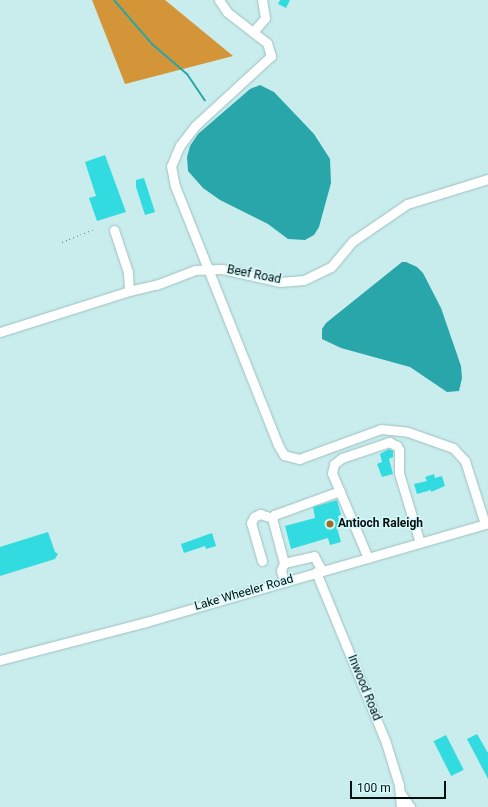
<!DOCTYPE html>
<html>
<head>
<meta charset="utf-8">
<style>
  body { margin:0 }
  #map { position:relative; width:488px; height:807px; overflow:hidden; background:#c9eced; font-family:Roboto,sans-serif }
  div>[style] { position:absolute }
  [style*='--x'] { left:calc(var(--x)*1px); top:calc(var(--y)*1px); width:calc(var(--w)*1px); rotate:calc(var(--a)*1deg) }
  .forest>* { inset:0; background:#d49438 }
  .water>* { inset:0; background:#28a6aa }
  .stream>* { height:2px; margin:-1px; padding:0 1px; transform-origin:1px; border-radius:1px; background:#28a6aa }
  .building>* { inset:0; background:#31dbe0; transform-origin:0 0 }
  .path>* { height:1px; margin-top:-0.5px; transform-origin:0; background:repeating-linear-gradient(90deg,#617778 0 1px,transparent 0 4px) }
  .roads { filter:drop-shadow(0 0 1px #9dc0c0) drop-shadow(0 0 1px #9dc0c0) }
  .minor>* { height:9px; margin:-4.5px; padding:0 4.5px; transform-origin:4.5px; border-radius:4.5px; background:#fff }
  .dots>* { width:11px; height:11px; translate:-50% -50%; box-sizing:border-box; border:2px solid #d6f9fa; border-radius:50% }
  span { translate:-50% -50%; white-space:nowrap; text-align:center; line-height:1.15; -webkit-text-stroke:3px #d6f9fa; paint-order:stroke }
  .street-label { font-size:12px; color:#040f10 }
  .poi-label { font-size:12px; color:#040f10; font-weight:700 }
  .left { translate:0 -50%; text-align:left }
  .scale { position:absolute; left:350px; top:781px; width:96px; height:18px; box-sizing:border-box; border:2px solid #040f10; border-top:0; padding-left:5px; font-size:12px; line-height:14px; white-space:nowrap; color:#040f10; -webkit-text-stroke:3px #d6f9fa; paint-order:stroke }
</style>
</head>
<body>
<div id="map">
  <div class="forest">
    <div style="clip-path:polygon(92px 0,165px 0,233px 56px,125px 84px)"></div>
  </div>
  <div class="water">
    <div style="clip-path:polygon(260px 85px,274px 92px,314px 134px,330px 159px,331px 183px,319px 227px,314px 235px,305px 240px,288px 239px,268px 224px,220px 200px,203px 188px,188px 171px,187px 157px,190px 146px,198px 134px,250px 89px)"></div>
    <div style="clip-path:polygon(402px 262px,406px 262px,417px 267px,423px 273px,441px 308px,461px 366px,462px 378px,459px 391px,447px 392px,410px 367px,341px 348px,322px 339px,322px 329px,326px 323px)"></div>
  </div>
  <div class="stream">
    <div style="--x:114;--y:0;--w:58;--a:49.2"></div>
    <div style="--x:152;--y:44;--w:46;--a:40.6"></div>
    <div style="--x:187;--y:74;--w:32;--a:56"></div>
  </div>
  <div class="building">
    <div style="clip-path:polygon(280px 0,290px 0,286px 8px,278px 4px)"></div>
    <div style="clip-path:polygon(105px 155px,126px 212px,97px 221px,89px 198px,96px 196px,85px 162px)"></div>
    <div style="clip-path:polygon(144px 178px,155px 212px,145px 215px,136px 187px,136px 180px)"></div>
    <div style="clip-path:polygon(389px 449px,393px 451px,393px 457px,389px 459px,393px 474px,382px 477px,377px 464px,382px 462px,380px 454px)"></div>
    <div style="clip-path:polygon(434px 474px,435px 478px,442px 476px,445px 486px,431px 492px,431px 490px,417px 494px,414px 484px,427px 481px,425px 477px)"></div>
    <div style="clip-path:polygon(337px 500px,341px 515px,338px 516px,340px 527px,337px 528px,341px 542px,330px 545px,328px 538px,291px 549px,285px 526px,315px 518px,313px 507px)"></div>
    <div style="clip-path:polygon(48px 532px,55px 552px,58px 554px,55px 559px,0 576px,0 547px)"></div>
    <div style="clip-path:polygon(212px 533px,216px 546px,206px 549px,205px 546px,184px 553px,181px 544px)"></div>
    <div style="clip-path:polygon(477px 734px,488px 753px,488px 779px,467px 739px)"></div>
    <div style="left:446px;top:735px;width:39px;height:14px;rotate:63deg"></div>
  </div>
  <div class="path">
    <div style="--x:62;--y:242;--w:35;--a:-22"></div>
  </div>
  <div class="roads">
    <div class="minor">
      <div style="--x:219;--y:0;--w:14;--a:56"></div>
      <div style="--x:227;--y:12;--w:51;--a:37.8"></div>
      <div style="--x:267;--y:43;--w:14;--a:73"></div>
      <div style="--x:271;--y:56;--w:103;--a:137.4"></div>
      <div style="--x:195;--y:126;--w:24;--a:128"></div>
      <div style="--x:180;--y:145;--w:23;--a:113"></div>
      <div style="--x:171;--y:166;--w:20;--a:79"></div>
      <div style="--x:175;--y:186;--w:279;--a:68.3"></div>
      <div style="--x:278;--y:445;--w:12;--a:59"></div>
      <div style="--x:284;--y:455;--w:16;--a:15"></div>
      <div style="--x:299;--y:459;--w:87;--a:-20.1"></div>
      <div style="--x:381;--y:429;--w:27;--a:6"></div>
      <div style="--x:408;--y:432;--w:48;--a:19.6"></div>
      <div style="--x:453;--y:448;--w:18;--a:47"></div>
      <div style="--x:465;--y:461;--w:66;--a:72.4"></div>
      <div style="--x:253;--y:32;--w:18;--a:-49"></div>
      <div style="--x:265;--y:18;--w:18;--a:-99"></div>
      <div style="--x:114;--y:230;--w:44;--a:71.6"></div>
      <div style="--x:128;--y:272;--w:19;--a:87"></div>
      <div style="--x:0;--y:332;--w:135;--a:-17.6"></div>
      <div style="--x:129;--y:291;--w:28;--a:-13"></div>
      <div style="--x:156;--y:285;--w:42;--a:-21"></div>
      <div style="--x:195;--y:270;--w:27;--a:-2"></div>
      <div style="--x:222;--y:269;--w:59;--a:12.6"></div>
      <div style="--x:280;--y:282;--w:24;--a:-5"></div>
      <div style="--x:304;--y:280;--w:30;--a:-26"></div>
      <div style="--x:331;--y:267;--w:34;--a:-50"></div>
      <div style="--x:353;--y:241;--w:65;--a:-34.4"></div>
      <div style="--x:407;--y:204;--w:85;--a:-17.2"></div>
      <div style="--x:368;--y:558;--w:92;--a:-113"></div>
      <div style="--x:332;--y:473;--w:9;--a:-77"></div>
      <div style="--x:334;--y:464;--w:10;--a:-37"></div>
      <div style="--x:342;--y:458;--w:50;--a:-18.8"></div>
      <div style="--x:389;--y:442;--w:9;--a:27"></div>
      <div style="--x:397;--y:446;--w:4;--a:63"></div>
      <div style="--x:399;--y:450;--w:23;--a:90"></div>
      <div style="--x:399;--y:473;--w:73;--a:73.3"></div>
      <div style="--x:262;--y:561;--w:40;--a:-106"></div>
      <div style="--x:251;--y:523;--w:7;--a:-63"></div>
      <div style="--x:254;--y:517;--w:7;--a:-27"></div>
      <div style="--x:260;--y:514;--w:13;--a:18"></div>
      <div style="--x:284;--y:563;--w:47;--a:-104.9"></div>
      <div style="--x:272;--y:518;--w:4;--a:-56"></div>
      <div style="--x:274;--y:515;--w:70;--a:-20"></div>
      <div style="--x:316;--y:572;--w:185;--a:67.7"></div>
      <div style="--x:386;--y:743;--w:44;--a:72.8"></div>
      <div style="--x:399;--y:785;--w:22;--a:85"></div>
      <div style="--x:284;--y:582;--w:12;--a:-104"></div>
      <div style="--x:281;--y:570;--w:8;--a:-67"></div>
      <div style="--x:284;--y:563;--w:31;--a:-13"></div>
      <div style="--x:314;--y:556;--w:17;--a:62"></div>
      <div style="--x:0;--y:660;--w:151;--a:-14.6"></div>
      <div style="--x:146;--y:622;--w:356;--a:-16.1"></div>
      <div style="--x:401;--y:794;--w:16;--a:55"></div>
    </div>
  </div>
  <div class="dots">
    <div style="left:330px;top:524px;background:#9f6c22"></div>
  </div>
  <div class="street-label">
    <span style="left:254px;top:275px;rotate:11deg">Beef Road</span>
    <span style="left:244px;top:593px;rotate:-16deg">Lake Wheeler Road</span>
    <span style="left:364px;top:688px;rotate:68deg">Inwood Road</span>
  </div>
  <div class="poi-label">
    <span class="left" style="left:338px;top:524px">Antioch Raleigh</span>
  </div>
  <div class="scale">100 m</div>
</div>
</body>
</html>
